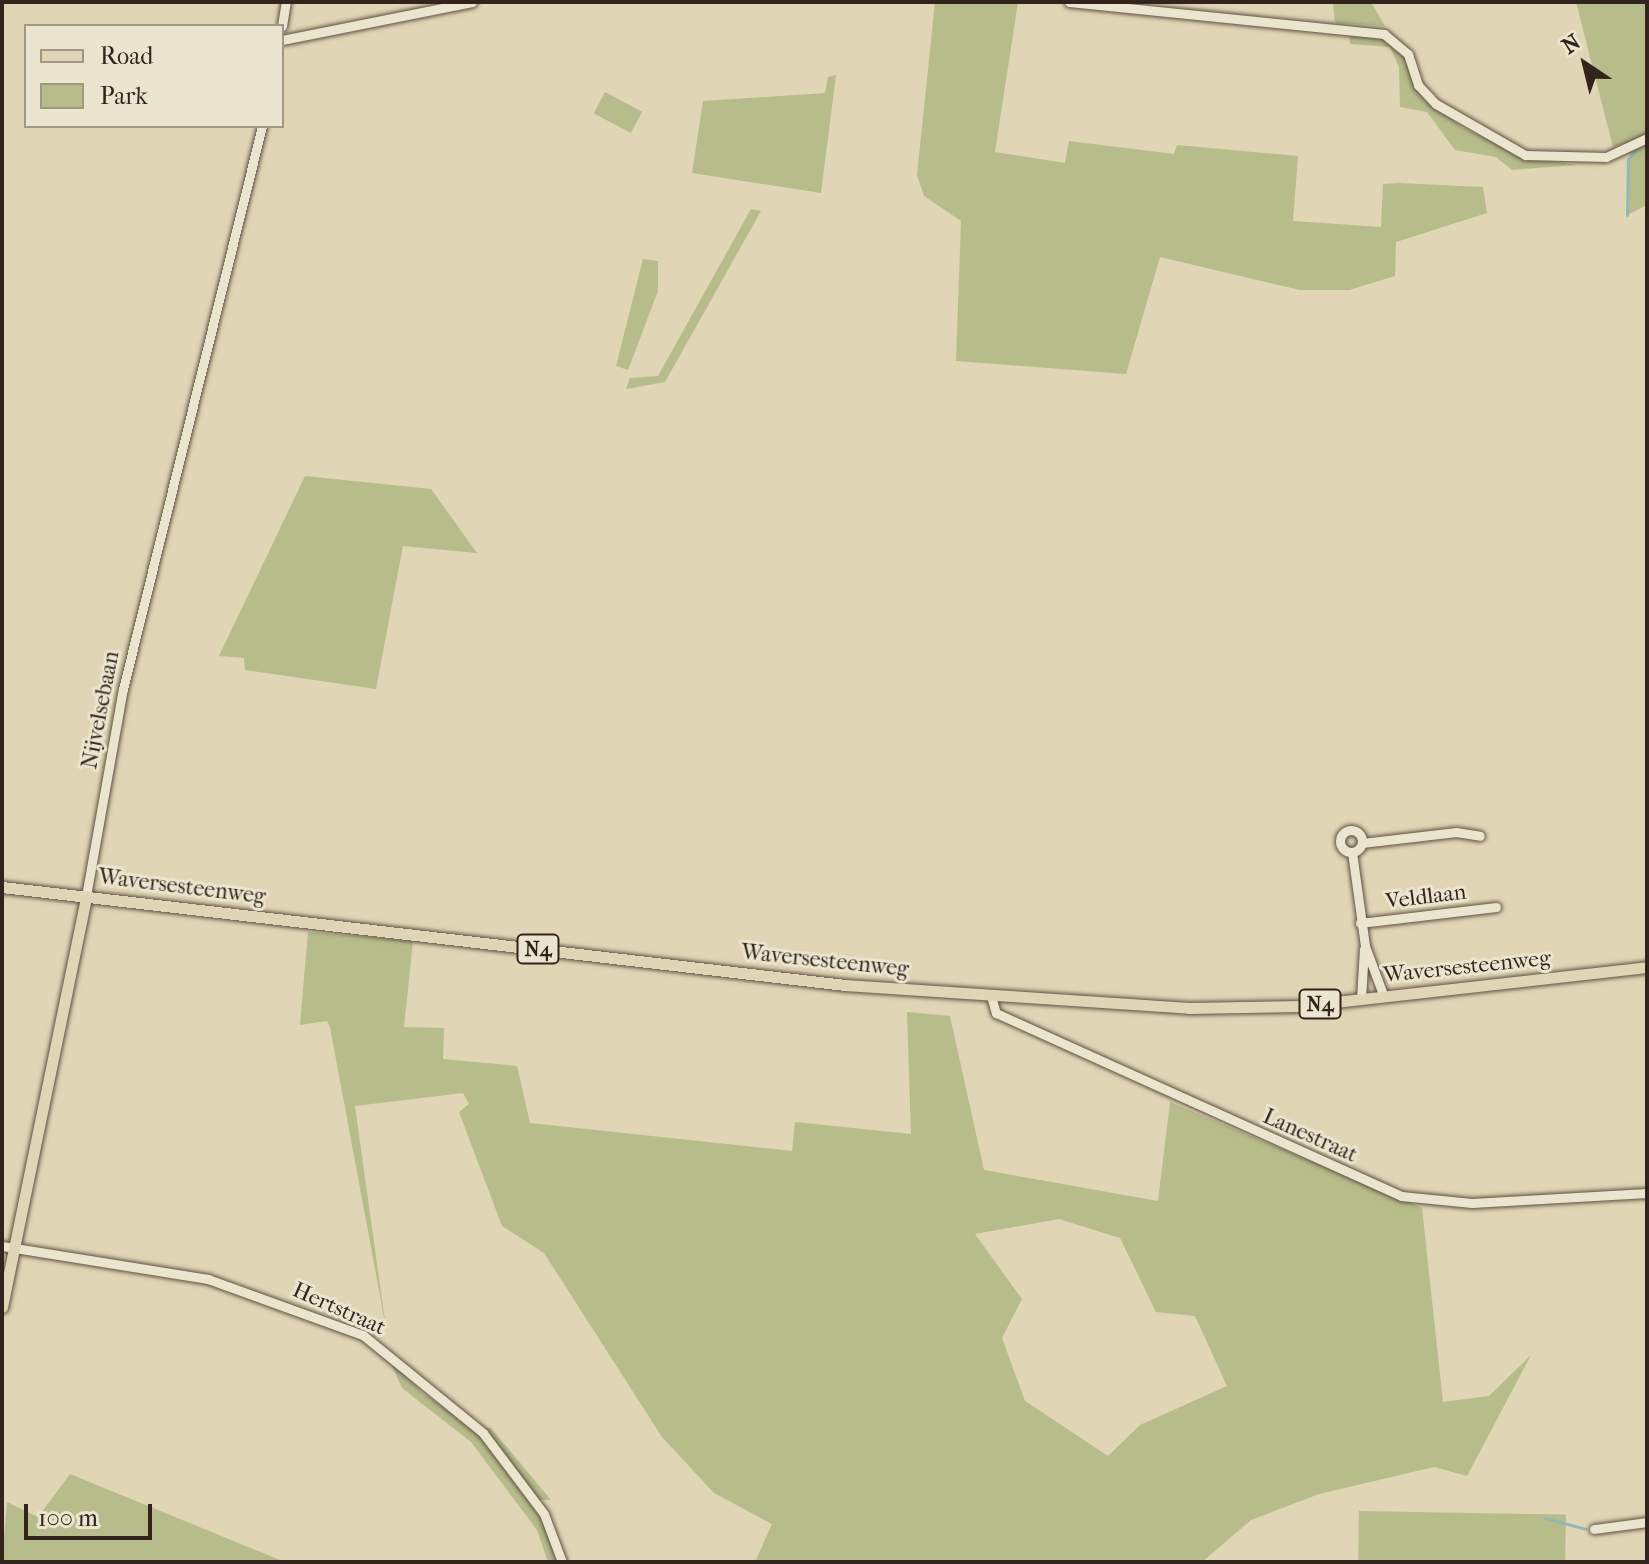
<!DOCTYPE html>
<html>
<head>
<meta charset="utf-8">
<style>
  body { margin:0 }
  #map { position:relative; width:1649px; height:1564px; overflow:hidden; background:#e0d5b4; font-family:"IM FELL French Canon",serif }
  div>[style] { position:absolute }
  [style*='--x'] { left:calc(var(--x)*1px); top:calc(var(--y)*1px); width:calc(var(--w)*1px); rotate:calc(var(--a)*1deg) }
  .green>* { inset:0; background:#b6bc8a; transform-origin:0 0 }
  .stream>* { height:3px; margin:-1.5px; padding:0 1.5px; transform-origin:1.5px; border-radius:1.5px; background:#94b8b2 }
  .roads { filter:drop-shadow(0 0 2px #5e5043) drop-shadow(0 0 2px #5e5043) }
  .minor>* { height:9px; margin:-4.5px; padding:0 4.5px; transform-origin:4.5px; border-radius:4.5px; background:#ebe4ce }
  .minor>.ring { margin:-4.5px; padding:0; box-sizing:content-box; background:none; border:9px solid #ebe4ce; border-radius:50% }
  .major>* { height:11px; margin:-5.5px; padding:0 5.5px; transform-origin:5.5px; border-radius:5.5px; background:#e0d5b4 }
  span { translate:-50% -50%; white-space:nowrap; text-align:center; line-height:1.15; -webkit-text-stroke:6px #ebe4ce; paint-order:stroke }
  .shield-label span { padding:2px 6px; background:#ebe4ce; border:2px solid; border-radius:6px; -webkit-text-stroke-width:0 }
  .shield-label { font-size:20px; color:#32231d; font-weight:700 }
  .street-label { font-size:22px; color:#32231d }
  .frame { position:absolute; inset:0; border:4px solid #32231d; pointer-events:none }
  .legend { position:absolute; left:24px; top:24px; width:260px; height:104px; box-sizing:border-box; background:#ebe4ce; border:2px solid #a19787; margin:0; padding:10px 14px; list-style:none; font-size:24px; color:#32231d }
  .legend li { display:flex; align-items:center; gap:16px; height:40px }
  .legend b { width:40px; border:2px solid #a19787 }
  .north { position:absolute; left:1545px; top:24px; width:80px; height:80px; -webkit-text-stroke:6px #ebe4ce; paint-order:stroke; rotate:325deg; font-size:22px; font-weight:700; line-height:32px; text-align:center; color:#32231d }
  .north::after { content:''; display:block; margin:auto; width:28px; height:36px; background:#32231d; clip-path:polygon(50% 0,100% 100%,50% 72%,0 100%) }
  .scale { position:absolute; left:24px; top:1504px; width:128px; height:36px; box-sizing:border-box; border:4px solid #32231d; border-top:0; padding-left:10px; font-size:24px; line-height:28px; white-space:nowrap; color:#32231d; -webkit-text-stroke:6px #ebe4ce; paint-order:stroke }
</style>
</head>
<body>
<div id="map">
  <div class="green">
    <div style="clip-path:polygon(935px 2px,1018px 2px,995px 152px,1065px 163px,1069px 141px,1174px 154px,1177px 145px,1298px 156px,1293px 221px,1381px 227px,1383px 184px,1399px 183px,1483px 187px,1487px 213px,1396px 242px,1395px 276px,1349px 290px,1300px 290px,1160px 257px,1126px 374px,956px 361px,961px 221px,924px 196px,917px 175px)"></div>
    <div style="clip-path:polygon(1333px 2px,1371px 2px,1385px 26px,1335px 23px)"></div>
    <div style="clip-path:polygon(1576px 2px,1647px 2px,1647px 136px,1613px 147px)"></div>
    <div style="clip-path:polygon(1349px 31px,1393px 38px,1435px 107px,1463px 128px,1525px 157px,1577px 165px,1512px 170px,1496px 157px,1455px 150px,1427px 112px,1400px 107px,1399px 67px,1390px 47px,1350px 44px)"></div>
    <div style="clip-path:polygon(836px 75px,821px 193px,692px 173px,703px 101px,825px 93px,828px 77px)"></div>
    <div style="left:605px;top:92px;width:42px;height:24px;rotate:28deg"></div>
    <div style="clip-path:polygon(1647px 140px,1647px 205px,1627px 215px,1630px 148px)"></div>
    <div style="clip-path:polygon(751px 209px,761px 211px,665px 382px,626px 389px,630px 378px,658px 376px)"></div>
    <div style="clip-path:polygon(643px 259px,658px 261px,658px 291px,628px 370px,616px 366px)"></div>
    <div style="clip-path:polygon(305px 476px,431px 489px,477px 553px,403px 546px,376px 689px,245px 670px,244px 658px,219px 656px)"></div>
    <div style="clip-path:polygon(evenodd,308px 932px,413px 941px,404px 1027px,444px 1028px,443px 1059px,517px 1066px,530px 1123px,792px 1151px,795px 1122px,911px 1134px,907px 1012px,950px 1016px,984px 1170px,1158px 1201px,1170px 1102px,1422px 1208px,1443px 1402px,1489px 1396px,1531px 1355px,1467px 1476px,1434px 1467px,1319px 1494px,1251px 1520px,1202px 1562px,755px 1562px,772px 1524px,714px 1493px,662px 1437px,544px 1253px,502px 1226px,459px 1112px,469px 1104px,463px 1093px,355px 1106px,386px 1328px,330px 1027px,327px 1021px,300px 1025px,308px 932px,1059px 1219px,1120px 1238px,1156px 1312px,1195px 1316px,1227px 1386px,1140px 1425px,1108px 1456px,1025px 1401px,1002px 1338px,1022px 1299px,975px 1234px,1059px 1219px)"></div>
    <div style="clip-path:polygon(388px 1357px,422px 1393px,472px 1426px,538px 1509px,558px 1562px,548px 1562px,537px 1530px,471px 1442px,402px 1388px)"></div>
    <div style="clip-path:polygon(483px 1428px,491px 1428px,551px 1500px,539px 1500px)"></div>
    <div style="clip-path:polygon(70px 1474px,285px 1562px,2px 1562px,7px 1502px,38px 1517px)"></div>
    <div style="left:1359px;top:1511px;width:207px;height:52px;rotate:1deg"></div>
  </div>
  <div class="stream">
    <div style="--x:1627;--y:215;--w:56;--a:-89"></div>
    <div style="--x:1628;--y:159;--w:19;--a:-47"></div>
    <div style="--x:1545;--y:1518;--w:42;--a:15"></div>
  </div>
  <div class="roads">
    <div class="minor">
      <div style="--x:1069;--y:2;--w:317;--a:5.8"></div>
      <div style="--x:1384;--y:34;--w:31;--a:40"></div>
      <div style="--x:1408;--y:54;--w:33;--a:72"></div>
      <div style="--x:1418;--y:85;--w:26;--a:47"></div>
      <div style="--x:1436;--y:104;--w:103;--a:29.8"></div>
      <div style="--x:1525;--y:155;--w:81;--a:1.4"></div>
      <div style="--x:1606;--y:157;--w:45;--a:-24.9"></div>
      <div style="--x:282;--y:26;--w:24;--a:-81"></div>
      <div style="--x:282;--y:40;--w:194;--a:-11.3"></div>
      <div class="ring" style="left:1340px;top:830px;width:13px;height:13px"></div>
      <div style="--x:1362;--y:843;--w:95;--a:-6.7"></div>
      <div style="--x:1456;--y:832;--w:24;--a:9"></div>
      <div style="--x:1352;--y:852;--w:95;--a:82.1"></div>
      <div style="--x:1365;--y:946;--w:54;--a:69.6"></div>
      <div style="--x:86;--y:896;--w:210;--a:-79.9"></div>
      <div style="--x:123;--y:689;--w:580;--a:-76.13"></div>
      <div style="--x:1360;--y:923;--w:137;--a:-6.7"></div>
      <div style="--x:991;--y:996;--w:18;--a:74"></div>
      <div style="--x:996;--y:1013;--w:444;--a:24.3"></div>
      <div style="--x:1401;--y:1196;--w:71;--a:5.6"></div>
      <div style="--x:1472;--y:1203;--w:175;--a:-3.3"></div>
      <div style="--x:1361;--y:999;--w:50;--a:-86.6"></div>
      <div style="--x:2;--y:1246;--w:209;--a:9.1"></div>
      <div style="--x:208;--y:1279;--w:165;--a:19.9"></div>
      <div style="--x:363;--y:1335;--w:155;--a:39.2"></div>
      <div style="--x:483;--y:1433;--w:101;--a:53"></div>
      <div style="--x:544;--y:1514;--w:51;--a:69.4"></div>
      <div style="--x:1594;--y:1529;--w:53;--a:-7.5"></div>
    </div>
    <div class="major">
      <div style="--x:2;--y:887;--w:849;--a:6.63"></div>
      <div style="--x:845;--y:985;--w:345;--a:3.8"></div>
      <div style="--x:1189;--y:1008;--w:111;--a:-1"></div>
      <div style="--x:1300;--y:1006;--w:349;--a:-6.4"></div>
      <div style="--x:2;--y:1307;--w:419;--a:-78.4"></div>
    </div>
  </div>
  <div class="shield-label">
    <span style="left:538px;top:949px">N4</span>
    <span style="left:1320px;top:1004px">N4</span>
  </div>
  <div class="street-label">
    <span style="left:101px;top:710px;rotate:-79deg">Nijvelsebaan</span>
    <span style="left:182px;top:887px;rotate:7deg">Waversesteenweg</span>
    <span style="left:1426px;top:897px;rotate:-7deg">Veldlaan</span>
    <span style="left:825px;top:961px;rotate:6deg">Waversesteenweg</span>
    <span style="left:1467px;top:967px;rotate:-6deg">Waversesteenweg</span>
    <span style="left:1310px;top:1136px;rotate:24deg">Lanestraat</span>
    <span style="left:339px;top:1309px;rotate:24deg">Hertstraat</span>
  </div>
  <div class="frame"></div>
  <ul class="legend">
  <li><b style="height:10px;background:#e0d5b4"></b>Road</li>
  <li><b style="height:22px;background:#b6bc8a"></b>Park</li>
  </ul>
  <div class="north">N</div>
  <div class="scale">100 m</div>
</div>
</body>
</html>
